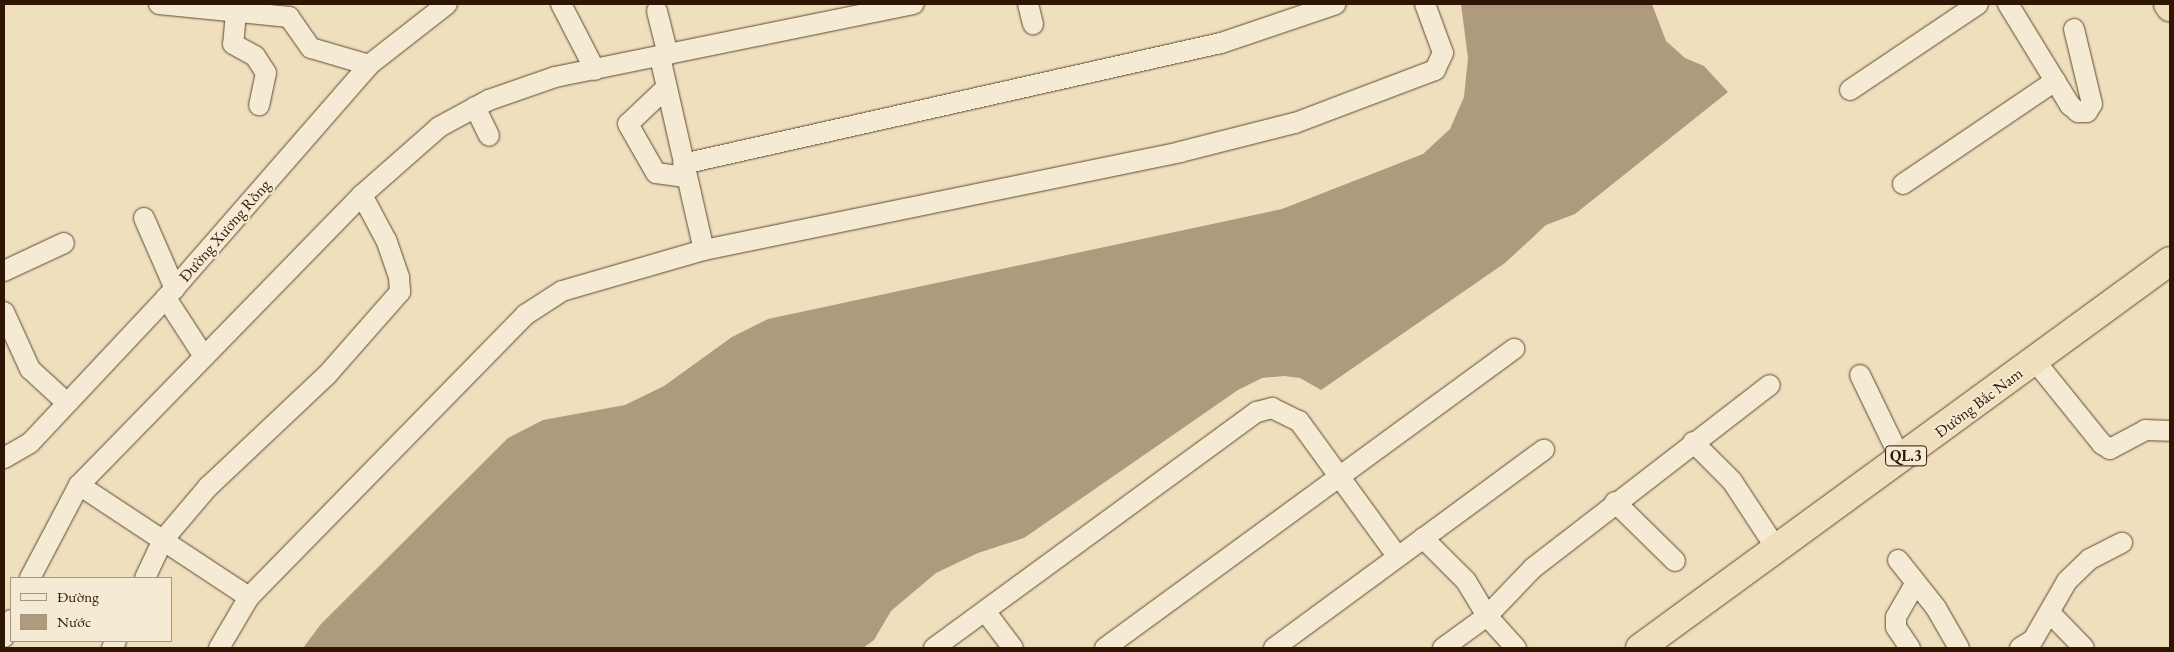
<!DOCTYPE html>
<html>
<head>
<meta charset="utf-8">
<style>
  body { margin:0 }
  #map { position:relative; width:2174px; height:652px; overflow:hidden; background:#efdfbc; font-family:"EB Garamond",serif }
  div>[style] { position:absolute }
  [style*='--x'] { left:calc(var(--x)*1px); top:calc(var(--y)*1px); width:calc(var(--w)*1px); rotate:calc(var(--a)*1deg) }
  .water>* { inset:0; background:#ae9a7d }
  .roads { filter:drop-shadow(0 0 1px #5f4831) drop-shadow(0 0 1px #5f4831) }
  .minor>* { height:20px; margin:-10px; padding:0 10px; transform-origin:10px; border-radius:10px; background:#f5ead3 }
  .highway>* { height:28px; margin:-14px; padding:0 14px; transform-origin:14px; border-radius:14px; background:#efdfbc }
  span { translate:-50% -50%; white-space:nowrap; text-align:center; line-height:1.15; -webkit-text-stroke:4px #f5ead3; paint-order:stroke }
  .shield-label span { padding:1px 4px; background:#f5ead3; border:1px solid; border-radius:4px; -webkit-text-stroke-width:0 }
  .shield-label { font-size:15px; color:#2f1503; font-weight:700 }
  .street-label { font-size:16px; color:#2f1503 }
  .frame { position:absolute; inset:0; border:5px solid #2f1503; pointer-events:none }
  .legend { position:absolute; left:10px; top:577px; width:162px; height:65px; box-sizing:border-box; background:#f5ead3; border:1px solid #a69580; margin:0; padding:6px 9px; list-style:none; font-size:15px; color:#2f1503 }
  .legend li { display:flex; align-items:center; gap:10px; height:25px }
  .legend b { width:25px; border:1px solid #a69580 }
</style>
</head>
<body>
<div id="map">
  <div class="water">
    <div style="clip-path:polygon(1461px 4px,1652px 4px,1666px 41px,1685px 58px,1704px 66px,1728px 92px,1575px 214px,1546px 225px,1505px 263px,1321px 390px,1300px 378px,1284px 376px,1262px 378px,1238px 390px,1024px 538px,978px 553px,936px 573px,891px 611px,874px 640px,863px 648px,303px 648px,321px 624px,508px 438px,543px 420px,625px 405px,664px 386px,732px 337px,768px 319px,1282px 209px,1423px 154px,1450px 129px,1464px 97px,1468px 58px)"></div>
  </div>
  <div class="roads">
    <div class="minor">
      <div style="--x:159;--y:4;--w:131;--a:5.7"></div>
      <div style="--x:289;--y:17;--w:38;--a:55"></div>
      <div style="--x:311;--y:48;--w:60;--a:16.3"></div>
      <div style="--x:561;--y:4;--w:74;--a:62.7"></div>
      <div style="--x:1028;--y:4;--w:21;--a:76"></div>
      <div style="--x:2008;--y:4;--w:119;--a:58.5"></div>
      <div style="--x:2070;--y:105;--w:11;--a:41"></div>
      <div style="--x:2078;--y:112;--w:9;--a:0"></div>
      <div style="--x:2087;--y:112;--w:9;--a:-58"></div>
      <div style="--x:2092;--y:104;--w:77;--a:-103.5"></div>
      <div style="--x:657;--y:11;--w:45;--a:76"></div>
      <div style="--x:236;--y:12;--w:32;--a:95"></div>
      <div style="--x:233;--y:44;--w:25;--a:29"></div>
      <div style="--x:255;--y:56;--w:20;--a:57"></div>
      <div style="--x:266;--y:73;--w:33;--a:102"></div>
      <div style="--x:660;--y:57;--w:198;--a:77.2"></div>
      <div style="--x:666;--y:88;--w:52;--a:136.5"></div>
      <div style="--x:628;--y:124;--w:56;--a:60.3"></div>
      <div style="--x:656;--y:173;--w:30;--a:8"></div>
      <div style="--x:1850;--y:90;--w:154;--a:-33.9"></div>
      <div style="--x:475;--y:107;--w:32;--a:64"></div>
      <div style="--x:683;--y:164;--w:551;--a:-12.68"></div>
      <div style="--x:1221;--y:43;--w:121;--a:-18.7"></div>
      <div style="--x:1903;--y:184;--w:184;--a:-34.1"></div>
      <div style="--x:144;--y:218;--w:77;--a:66.4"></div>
      <div style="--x:4;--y:271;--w:66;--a:-25"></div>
      <div style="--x:166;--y:298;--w:68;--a:57"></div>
      <div style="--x:4;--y:312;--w:63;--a:65.5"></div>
      <div style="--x:30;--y:369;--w:50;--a:42.6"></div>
      <div style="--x:2035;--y:361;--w:107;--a:51.1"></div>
      <div style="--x:2102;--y:444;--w:9;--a:32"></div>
      <div style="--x:2110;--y:449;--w:40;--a:-28"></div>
      <div style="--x:2145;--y:430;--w:25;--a:2"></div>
      <div style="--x:1860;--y:375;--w:94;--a:64.2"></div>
      <div style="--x:1693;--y:442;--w:55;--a:45"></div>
      <div style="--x:1732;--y:481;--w:84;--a:56.7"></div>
      <div style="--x:4;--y:458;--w:30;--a:-30"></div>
      <div style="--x:30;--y:443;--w:199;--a:-46.8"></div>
      <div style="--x:166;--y:298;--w:309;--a:-48.9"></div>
      <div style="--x:369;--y:65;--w:99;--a:-38"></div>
      <div style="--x:79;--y:485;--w:204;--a:33.4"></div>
      <div style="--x:1615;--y:502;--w:84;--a:44.5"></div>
      <div style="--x:1423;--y:538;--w:61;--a:45"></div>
      <div style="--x:1466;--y:581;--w:41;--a:59"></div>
      <div style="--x:1487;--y:616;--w:43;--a:47.8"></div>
      <div style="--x:1898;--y:560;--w:61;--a:51.6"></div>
      <div style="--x:1936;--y:608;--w:46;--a:60.1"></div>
      <div style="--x:30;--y:578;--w:105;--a:-62.2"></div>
      <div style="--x:79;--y:485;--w:405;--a:-45.7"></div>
      <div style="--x:362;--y:195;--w:103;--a:-41.4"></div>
      <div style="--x:439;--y:127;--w:57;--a:-28.4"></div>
      <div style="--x:489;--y:100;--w:70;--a:-19.2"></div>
      <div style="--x:555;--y:77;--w:366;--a:-11.5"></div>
      <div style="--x:145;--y:578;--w:42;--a:-64.7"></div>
      <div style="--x:163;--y:540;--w:70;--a:-49.7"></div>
      <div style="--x:208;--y:487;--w:163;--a:-43.3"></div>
      <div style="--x:327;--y:375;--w:111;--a:-48.7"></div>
      <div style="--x:400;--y:292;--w:15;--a:-94"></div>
      <div style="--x:399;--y:277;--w:39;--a:-109"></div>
      <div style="--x:386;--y:240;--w:51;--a:-118.1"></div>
      <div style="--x:985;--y:611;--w:46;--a:52.9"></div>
      <div style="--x:2051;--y:614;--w:47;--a:45.9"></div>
      <div style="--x:4;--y:637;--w:18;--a:-68"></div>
      <div style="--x:112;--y:648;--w:8;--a:-60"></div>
      <div style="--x:219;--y:648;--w:59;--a:-59.5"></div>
      <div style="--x:249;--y:597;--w:395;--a:-45.6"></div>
      <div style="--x:525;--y:315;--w:44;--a:-33"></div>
      <div style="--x:562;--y:291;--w:148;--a:-16.1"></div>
      <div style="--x:704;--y:250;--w:486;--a:-11.6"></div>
      <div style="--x:1180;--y:152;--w:119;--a:-14.2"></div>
      <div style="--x:1295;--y:123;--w:150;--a:-20.7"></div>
      <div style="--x:1435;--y:70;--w:19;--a:-65"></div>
      <div style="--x:1443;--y:53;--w:52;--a:-110.2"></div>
      <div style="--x:934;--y:648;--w:400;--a:-36.2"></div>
      <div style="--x:1257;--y:412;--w:16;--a:-15"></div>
      <div style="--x:1272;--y:408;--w:30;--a:26"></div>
      <div style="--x:1299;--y:421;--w:167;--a:54"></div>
      <div style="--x:1105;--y:648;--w:507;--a:-36.17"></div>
      <div style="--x:1274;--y:648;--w:335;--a:-36.3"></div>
      <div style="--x:1443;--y:648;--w:54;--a:-36"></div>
      <div style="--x:1487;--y:616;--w:66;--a:-46.2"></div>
      <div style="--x:1533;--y:568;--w:299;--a:-37.7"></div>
      <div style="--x:1910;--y:648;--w:25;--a:-124"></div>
      <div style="--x:1896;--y:627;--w:10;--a:-90"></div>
      <div style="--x:1896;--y:617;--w:39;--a:-60"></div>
      <div style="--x:2020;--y:648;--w:15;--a:-32"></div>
      <div style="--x:2033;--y:640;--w:68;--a:-60"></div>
      <div style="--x:2067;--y:581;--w:32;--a:-44"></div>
      <div style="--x:2090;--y:559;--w:36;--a:-27"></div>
    </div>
    <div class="highway">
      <div style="--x:2168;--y:4;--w:4;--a:56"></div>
      <div style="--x:1640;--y:648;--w:656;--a:-36.14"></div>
    </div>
  </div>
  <div class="shield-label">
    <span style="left:1906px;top:456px">QL.3</span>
  </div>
  <div class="street-label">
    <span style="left:225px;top:231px;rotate:-49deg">Đường Xương Rồng</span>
    <span style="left:1979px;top:403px;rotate:-37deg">Đường Bắc Nam</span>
  </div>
  <div class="frame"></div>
  <ul class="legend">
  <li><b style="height:6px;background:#f5ead3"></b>Đường</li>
  <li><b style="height:14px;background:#ae9a7d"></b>Nước</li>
  </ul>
</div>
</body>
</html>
